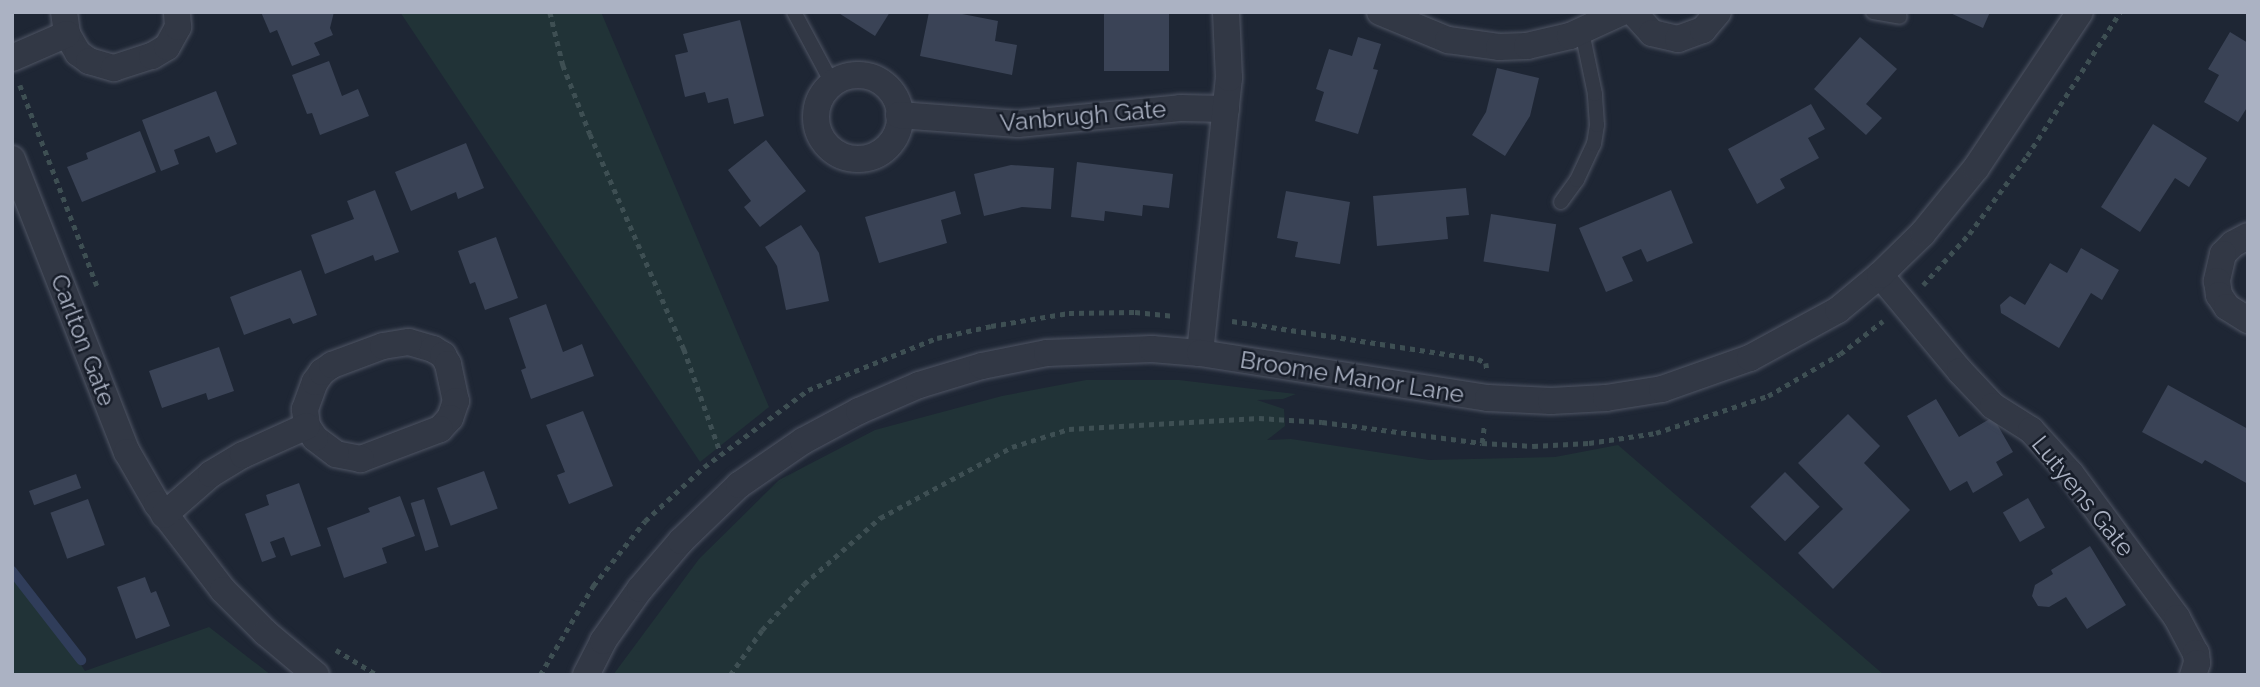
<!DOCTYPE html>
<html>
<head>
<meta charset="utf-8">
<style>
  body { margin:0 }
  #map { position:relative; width:2260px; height:687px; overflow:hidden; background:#1e2634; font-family:Raleway,sans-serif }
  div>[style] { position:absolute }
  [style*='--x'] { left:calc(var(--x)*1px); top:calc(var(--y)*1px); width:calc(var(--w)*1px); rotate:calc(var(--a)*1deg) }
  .green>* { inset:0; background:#213337 }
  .stream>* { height:10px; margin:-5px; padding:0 5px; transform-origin:5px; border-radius:5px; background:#303d5a }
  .building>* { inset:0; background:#3a4356; transform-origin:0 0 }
  .path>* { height:4.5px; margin-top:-2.25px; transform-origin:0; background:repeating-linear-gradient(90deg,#3e4f53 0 5px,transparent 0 10px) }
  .roads { filter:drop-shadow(0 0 2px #4f5564) drop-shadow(0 0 2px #4f5564) }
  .lane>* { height:14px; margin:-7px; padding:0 7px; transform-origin:7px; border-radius:7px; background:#323845 }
  .street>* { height:26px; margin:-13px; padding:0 13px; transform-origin:13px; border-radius:13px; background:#323845 }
  .street>.ring { margin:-13px; padding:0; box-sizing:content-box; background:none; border:26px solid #323845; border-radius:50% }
  span { translate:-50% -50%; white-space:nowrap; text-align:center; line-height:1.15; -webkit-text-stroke:5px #171d29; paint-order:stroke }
  .street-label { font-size:24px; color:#abb2c3 }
  .frame { position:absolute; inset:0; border:14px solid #abb2c3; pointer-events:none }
</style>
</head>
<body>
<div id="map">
  <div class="green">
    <div style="clip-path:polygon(400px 12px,601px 12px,769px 407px,700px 462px)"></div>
    <div style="clip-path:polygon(1086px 380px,1179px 380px,1296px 394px,1283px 399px,1257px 400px,1284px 409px,1285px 426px,1267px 440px,1291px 439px,1429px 460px,1555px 457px,1618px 445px,1884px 675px,613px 675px,699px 559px,779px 480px,875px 430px,1002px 396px)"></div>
    <div style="clip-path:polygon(12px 571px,37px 597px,85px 671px,209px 627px,271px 675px,12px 675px)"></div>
  </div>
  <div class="stream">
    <div style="--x:12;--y:571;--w:113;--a:52.2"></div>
  </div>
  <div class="building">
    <div style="clip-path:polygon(261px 12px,334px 12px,330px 28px,333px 35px,314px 43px,320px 55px,292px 66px,277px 30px,270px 33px)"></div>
    <div style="clip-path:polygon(837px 12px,890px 12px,875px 36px)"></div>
    <div style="clip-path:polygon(929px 12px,952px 12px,998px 21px,995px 41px,1017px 45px,1012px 75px,920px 56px)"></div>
    <div style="left:1104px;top:12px;width:65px;height:59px"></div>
    <div style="clip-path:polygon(1948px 12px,1990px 12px,1983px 28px)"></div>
    <div style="clip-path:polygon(740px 20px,764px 116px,734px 124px,728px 98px,708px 103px,705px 92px,685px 97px,675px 55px,688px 52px,683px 34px)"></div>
    <div style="clip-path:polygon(2230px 32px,2248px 43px,2248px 106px,2238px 122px,2204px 102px,2219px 75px,2208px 69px)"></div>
    <div style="clip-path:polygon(1358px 37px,1381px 44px,1373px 69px,1378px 70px,1358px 134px,1315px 121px,1324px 92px,1316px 89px,1329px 49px,1352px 56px)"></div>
    <div style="clip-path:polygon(1860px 37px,1897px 69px,1866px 104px,1882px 118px,1866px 135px,1814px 89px)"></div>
    <div style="clip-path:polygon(329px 61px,342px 96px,358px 89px,369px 116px,320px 135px,312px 113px,307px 114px,292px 75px)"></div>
    <div style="clip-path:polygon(1497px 68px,1539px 78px,1530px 116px,1505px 156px,1472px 135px,1486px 112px)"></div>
    <div style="clip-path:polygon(216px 91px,237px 144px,216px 153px,209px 136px,174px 150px,179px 164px,161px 171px,142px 120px)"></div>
    <div style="clip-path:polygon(1811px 104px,1825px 129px,1808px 138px,1819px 158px,1780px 179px,1785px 188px,1757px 204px,1728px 149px)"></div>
    <div style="clip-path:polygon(2153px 124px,2207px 158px,2189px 187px,2175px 178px,2140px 232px,2101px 207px)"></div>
    <div style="clip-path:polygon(140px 131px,156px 172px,82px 202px,67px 167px,88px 159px,86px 153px)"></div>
    <div style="clip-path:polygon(766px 140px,806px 191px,760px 227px,744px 207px,751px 201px,728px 170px)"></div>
    <div style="clip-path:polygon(466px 143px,484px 188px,458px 199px,456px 192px,411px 211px,395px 172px)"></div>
    <div style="clip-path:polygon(1077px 162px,1173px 174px,1169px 208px,1143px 205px,1142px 216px,1105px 211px,1104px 221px,1071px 217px)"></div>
    <div style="clip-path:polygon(1011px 165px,1054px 168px,1051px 209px,1022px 207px,984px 216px,974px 174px)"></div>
    <div style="clip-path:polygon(1466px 188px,1469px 215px,1446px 217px,1448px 239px,1377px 246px,1373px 196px)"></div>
    <div style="clip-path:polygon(375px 190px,399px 252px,375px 261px,373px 255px,325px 274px,311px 235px,354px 219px,347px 201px)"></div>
    <div style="clip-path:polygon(1671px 190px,1693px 243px,1647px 262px,1641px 249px,1622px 257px,1633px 281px,1606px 292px,1579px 228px)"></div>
    <div style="clip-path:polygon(955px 191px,961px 214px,941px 220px,947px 243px,879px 263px,865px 217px)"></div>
    <div style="clip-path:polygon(1286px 191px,1350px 202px,1340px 264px,1295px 257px,1298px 242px,1277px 238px)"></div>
    <div style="left:1491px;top:214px;width:66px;height:48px;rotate:9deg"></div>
    <div style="clip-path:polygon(801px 225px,819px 253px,829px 301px,786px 310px,777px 266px,765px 247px)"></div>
    <div style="clip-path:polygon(496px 237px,518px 298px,485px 310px,475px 282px,470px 284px,458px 251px)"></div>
    <div style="clip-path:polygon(2081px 248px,2119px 270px,2102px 300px,2091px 293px,2059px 348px,2001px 313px,2000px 305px,2010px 296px,2025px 305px,2050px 263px,2067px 273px)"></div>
    <div style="clip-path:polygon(301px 270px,317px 315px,293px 324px,290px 318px,244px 335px,230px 297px)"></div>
    <div style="clip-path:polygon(546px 304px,563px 352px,582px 344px,594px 376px,531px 399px,521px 370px,526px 368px,509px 318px)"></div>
    <div style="clip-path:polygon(219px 347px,234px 391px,208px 400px,206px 393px,162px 408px,149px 371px)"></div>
    <div style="clip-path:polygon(2168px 385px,2248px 429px,2248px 484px,2205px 460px,2202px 464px,2142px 432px)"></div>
    <div style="clip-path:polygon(1936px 399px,1959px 437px,1993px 417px,2013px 452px,1996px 462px,2003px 475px,1973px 493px,1967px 481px,1950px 491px,1907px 416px)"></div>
    <div style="clip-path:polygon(583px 411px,613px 486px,569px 504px,557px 475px,565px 472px,546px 425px)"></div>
    <div style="clip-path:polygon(1848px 414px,1880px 446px,1864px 463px,1910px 510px,1833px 589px,1798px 553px,1843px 509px,1798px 463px)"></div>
    <div style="left:484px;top:471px;width:40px;height:50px;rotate:70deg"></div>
    <div style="left:1785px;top:472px;width:49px;height:49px;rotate:45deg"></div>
    <div style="left:76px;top:474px;width:15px;height:50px;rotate:70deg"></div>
    <div style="clip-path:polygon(299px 483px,321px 546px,291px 556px,284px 537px,270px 542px,276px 557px,262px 562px,245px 514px,269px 505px,266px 495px)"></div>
    <div style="clip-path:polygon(400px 496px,415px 536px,382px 548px,387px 563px,344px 578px,327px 528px,370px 512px,368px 508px)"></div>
    <div style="left:2028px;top:498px;width:34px;height:29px;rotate:60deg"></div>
    <div style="left:88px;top:499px;width:49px;height:40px;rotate:70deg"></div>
    <div style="left:424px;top:499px;width:50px;height:14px;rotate:73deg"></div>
    <div style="clip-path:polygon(2090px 546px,2126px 605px,2087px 629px,2066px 597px,2049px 607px,2038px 606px,2032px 596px,2035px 585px,2053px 574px,2051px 570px)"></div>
    <div style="clip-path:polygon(145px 577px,151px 593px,156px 591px,170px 626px,136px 639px,117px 587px)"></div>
  </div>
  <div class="path">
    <div style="--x:550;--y:12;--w:55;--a:76.2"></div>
    <div style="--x:563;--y:65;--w:74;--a:68.6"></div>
    <div style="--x:590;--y:134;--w:235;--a:66.4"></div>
    <div style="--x:684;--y:349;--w:111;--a:70.6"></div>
    <div style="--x:20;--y:85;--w:215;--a:69"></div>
    <div style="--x:1923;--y:285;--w:69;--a:-48"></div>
    <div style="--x:1969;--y:234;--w:97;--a:-53.4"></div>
    <div style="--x:2027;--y:156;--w:171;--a:-57.1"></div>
    <div style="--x:1232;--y:321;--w:249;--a:8.8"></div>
    <div style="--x:1478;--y:359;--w:9;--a:27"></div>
    <div style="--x:1486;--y:363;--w:7;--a:82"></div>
    <div style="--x:1482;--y:443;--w:16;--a:-83"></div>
    <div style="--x:336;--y:650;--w:48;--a:31.4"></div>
    <div style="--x:540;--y:675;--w:104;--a:-59.2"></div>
    <div style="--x:593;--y:586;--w:83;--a:-51.3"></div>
    <div style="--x:645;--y:521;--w:80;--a:-42.5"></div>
    <div style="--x:704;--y:467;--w:129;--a:-36.5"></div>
    <div style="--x:808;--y:390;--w:139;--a:-22"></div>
    <div style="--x:937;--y:338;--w:55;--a:-12.5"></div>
    <div style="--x:991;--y:326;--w:79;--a:-9.5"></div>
    <div style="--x:1069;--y:313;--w:66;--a:-0.9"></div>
    <div style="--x:1135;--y:312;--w:40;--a:5.7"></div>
    <div style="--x:730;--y:675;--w:55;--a:-54.6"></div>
    <div style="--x:762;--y:630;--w:62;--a:-47.6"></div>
    <div style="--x:804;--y:584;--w:101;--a:-41"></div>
    <div style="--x:880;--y:518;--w:150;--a:-28.3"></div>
    <div style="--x:1012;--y:447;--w:60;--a:-17.5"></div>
    <div style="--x:1069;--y:429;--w:190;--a:-3.3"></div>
    <div style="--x:1259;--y:418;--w:63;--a:3.6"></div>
    <div style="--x:1322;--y:422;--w:161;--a:7.5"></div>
    <div style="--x:1482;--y:443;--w:51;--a:3.4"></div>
    <div style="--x:1533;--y:446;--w:56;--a:-3.1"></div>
    <div style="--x:1589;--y:443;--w:68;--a:-8.5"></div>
    <div style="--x:1656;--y:433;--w:118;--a:-18.3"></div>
    <div style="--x:1768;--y:396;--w:83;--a:-30.3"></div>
    <div style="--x:1840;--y:354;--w:54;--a:-37.5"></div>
  </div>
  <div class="roads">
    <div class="lane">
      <div style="--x:794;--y:12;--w:81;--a:61.8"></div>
      <div style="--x:1873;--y:12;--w:27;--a:10"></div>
      <div style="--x:1561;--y:202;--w:27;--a:-54"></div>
      <div style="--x:1577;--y:180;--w:40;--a:-65"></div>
      <div style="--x:1594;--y:144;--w:19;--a:-81"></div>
      <div style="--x:1597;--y:125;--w:31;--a:-94"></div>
      <div style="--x:1595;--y:94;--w:63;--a:-101.8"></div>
    </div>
    <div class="street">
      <div style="--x:64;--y:12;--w:22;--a:82"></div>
      <div style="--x:67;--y:34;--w:22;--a:60"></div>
      <div style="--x:78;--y:53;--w:14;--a:36"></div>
      <div style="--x:89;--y:61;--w:26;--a:16"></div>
      <div style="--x:114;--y:68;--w:40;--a:-18"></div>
      <div style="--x:152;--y:56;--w:17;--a:-31"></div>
      <div style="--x:167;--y:47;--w:23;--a:-61"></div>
      <div style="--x:178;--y:27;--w:15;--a:-94"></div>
      <div style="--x:1380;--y:12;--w:74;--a:22.4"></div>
      <div style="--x:1448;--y:40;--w:51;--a:7.8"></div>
      <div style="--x:1499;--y:47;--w:28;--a:-2"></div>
      <div style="--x:1527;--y:46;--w:44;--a:-13.1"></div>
      <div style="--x:1570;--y:36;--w:57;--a:-24.8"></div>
      <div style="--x:1633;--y:12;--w:28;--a:48"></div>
      <div style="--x:1652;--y:33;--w:27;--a:13"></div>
      <div style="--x:1678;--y:39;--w:27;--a:-20"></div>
      <div style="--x:1703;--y:30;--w:23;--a:-50"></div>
      <div style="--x:12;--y:58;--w:60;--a:-23.6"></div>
      <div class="ring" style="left:816px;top:75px;width:58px;height:58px"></div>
      <div style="--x:899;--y:115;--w:119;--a:4.3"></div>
      <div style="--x:1018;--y:124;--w:163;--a:-5.6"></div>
      <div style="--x:1180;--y:108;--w:46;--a:1.2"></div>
      <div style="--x:12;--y:159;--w:315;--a:68.6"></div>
      <div style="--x:127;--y:452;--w:60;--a:60"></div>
      <div style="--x:157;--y:504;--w:108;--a:52.5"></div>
      <div style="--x:223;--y:590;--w:61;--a:45"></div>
      <div style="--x:266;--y:633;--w:65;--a:40"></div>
      <div style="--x:2248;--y:236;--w:17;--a:152"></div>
      <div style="--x:2233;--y:244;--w:14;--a:135"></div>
      <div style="--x:2223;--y:254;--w:28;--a:103"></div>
      <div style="--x:2217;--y:281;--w:14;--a:82"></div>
      <div style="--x:2219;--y:295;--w:14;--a:56"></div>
      <div style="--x:2227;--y:307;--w:25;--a:32"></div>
      <div style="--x:1880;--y:275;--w:125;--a:50.2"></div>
      <div style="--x:1960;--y:371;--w:48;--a:46.7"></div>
      <div style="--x:1993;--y:406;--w:45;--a:32.3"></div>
      <div style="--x:2031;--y:430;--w:59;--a:47.7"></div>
      <div style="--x:2071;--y:474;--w:179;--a:53.6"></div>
      <div style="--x:2177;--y:618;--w:40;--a:62"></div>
      <div style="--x:2196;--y:653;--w:10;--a:84"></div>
      <div style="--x:2197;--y:663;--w:13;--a:108"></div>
      <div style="--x:409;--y:342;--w:25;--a:16"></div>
      <div style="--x:433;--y:349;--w:12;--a:31"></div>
      <div style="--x:443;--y:355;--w:10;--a:61"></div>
      <div style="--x:448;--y:364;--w:38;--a:78"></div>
      <div style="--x:456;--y:401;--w:18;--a:109"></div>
      <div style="--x:450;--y:418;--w:15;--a:132"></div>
      <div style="--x:440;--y:429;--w:85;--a:159.2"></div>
      <div style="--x:361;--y:459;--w:25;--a:-169"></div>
      <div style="--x:336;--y:454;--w:26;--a:-143"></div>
      <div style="--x:315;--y:438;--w:14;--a:-124"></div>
      <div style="--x:307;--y:426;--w:17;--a:-97"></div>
      <div style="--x:305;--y:409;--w:29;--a:-70"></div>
      <div style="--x:315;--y:382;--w:12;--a:-55"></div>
      <div style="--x:322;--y:372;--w:12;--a:-35"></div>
      <div style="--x:332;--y:365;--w:54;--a:-20.4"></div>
      <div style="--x:383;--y:346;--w:26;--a:-9"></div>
      <div style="--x:1200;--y:353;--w:277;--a:-84"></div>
      <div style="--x:1229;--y:78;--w:66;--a:-92.6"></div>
      <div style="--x:164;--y:515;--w:62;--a:-41.1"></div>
      <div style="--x:211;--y:474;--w:37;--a:-31"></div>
      <div style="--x:243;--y:455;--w:70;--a:-24.4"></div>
      <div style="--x:586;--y:675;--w:38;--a:-63"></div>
      <div style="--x:603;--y:641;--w:64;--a:-54.6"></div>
      <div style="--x:640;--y:589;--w:63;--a:-49.5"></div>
      <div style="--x:681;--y:541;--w:81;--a:-44"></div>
      <div style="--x:739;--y:485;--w:78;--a:-34.5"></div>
      <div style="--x:803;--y:441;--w:64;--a:-28.2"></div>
      <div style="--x:859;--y:411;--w:65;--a:-23.4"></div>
      <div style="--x:919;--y:385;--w:66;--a:-16.8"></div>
      <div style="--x:982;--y:366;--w:66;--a:-11.3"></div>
      <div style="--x:1047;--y:353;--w:105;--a:-2.2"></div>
      <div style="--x:1152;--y:349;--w:48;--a:4.8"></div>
      <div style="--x:1200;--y:353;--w:291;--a:8.9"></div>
      <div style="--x:1488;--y:398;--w:63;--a:2.7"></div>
      <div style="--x:1551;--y:401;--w:55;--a:-3.1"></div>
      <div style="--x:1606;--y:398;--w:57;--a:-9.1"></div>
      <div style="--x:1662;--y:389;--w:93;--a:-19.4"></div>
      <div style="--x:1750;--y:358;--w:100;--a:-28.6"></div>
      <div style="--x:1838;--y:310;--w:55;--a:-39.8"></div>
      <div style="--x:1880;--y:275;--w:60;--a:-44.3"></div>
      <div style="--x:1923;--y:233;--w:84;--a:-50.8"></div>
      <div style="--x:1976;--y:168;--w:187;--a:-56.3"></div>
    </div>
  </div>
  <div class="street-label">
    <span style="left:1083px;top:116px;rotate:-5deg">Vanbrugh Gate</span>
    <span style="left:83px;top:340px;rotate:69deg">Carlton Gate</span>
    <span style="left:1352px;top:377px;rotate:9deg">Broome Manor Lane</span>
    <span style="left:2083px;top:496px;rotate:51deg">Lutyens Gate</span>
  </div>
  <div class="frame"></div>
</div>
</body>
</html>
